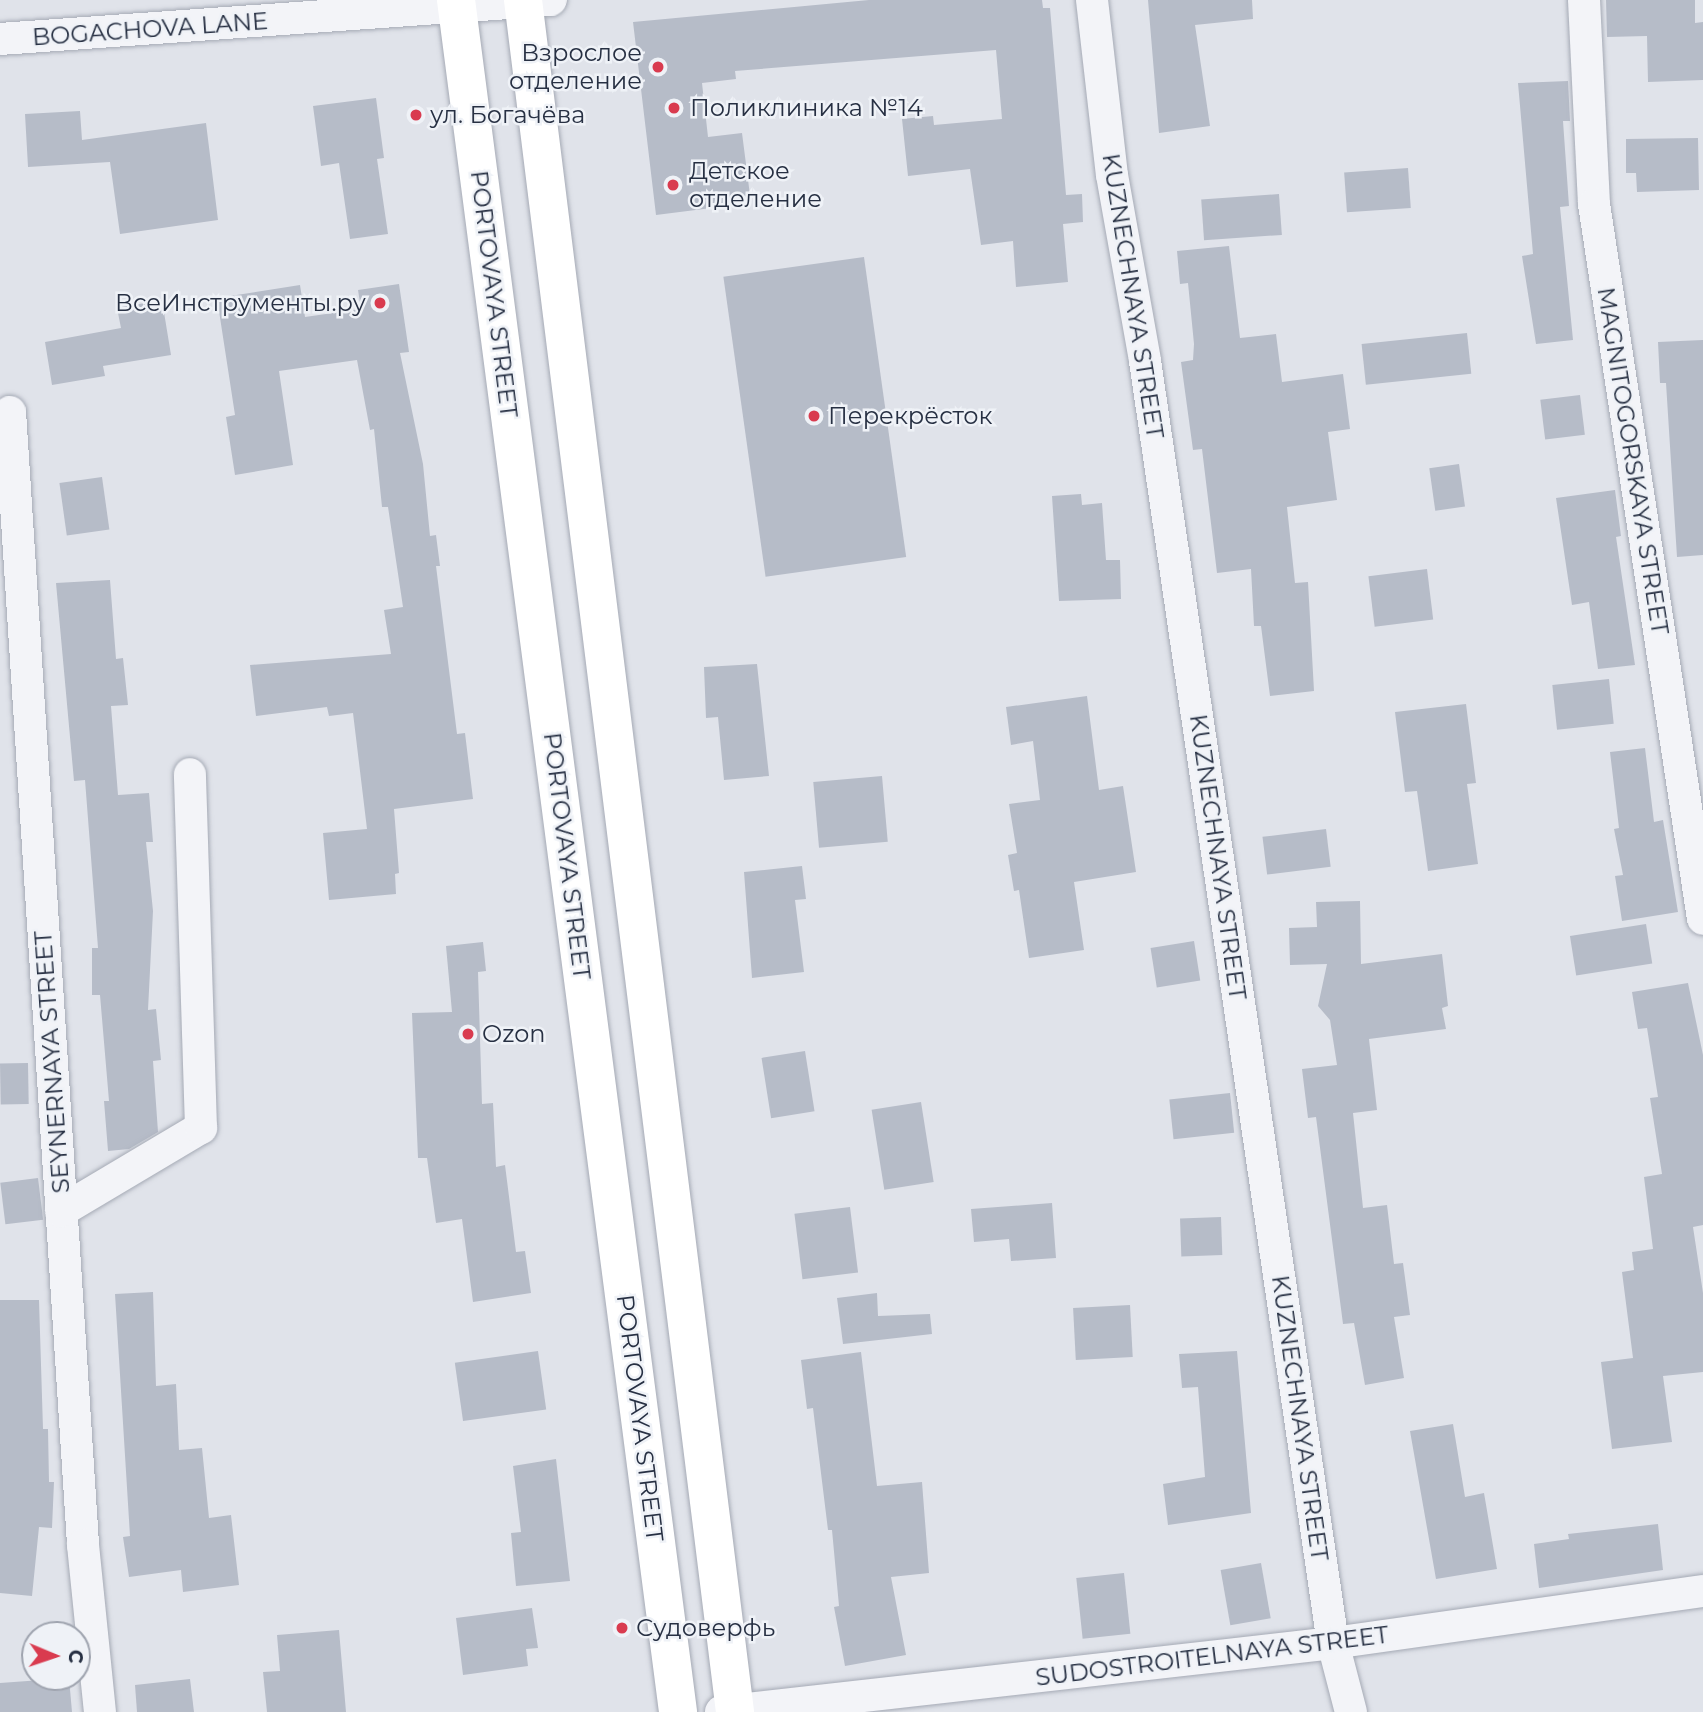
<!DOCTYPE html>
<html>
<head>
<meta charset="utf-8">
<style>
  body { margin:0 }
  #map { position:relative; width:1703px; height:1712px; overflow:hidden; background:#e0e3ea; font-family:Montserrat,sans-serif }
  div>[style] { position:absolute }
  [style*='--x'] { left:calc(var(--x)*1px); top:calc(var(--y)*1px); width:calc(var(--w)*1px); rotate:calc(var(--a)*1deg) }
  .building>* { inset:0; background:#b6bcc8; transform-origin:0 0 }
  .roads { filter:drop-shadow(0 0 2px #a5aab5) drop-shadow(0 0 2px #a5aab5) }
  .street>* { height:32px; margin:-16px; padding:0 16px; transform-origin:16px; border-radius:16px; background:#f3f4f8 }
  .primary>* { height:38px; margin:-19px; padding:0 19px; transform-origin:19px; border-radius:19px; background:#fff }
  .dots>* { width:19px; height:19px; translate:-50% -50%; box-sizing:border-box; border:4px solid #eff2f7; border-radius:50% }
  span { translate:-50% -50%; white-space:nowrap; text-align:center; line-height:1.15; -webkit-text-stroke:5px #eff2f7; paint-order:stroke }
  .street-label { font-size:24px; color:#273043 }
  .poi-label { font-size:24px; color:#273043 }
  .right { translate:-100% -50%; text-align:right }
  .left { translate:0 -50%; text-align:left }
  .north { position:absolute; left:21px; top:1621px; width:70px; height:70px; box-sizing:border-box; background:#eff2f7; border:2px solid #9fa4af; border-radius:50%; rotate:92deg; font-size:19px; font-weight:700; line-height:28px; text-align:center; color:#273043 }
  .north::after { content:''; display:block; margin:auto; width:24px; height:32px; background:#d93b4f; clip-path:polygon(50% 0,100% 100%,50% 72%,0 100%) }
</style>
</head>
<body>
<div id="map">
  <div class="building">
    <div style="clip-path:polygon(869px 0,1042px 0,1043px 8px,1050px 8px,1066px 195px,1082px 194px,1083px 222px,1063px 224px,1068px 282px,1016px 287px,1013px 241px,981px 245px,970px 169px,908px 176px,902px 119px,933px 116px,934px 125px,1002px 119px,996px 50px,735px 71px,736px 79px,702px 83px,708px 137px,742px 133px,751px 203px,656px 215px,633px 22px)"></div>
    <div style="clip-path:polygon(1148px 0,1252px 0,1253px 19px,1195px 25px,1210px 126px,1159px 133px)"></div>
    <div style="clip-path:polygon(1606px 0,1695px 0,1695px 23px,1703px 22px,1703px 80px,1648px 82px,1647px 36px,1607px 37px)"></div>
    <div style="clip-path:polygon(1568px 81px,1570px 121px,1563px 121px,1569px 206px,1560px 207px,1573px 340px,1536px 344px,1522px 256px,1533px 254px,1518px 83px)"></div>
    <div style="clip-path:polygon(376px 98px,384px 158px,377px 159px,388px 234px,350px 239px,339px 163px,321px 166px,313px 106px)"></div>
    <div style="clip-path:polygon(80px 111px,82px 140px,206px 123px,218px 220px,120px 234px,110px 162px,28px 167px,25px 114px)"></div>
    <div style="clip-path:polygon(1698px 138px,1699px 190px,1637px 192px,1636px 173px,1626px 173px,1626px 139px)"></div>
    <div style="left:1408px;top:168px;width:40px;height:64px;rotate:86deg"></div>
    <div style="left:1279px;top:194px;width:41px;height:78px;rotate:86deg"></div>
    <div style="clip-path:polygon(1229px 246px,1240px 338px,1276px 334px,1282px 382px,1343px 374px,1350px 429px,1328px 432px,1337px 500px,1287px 507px,1295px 583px,1308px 582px,1314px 691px,1270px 696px,1261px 626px,1254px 626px,1251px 569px,1217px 573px,1202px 449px,1193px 450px,1181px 362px,1193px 360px,1194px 344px,1188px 283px,1180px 284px,1177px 251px)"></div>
    <div style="left:864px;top:257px;width:303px;height:142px;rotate:82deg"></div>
    <div style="clip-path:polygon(399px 284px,409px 352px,400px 353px,423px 464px,430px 536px,436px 535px,440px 566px,436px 566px,457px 734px,465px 733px,473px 799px,394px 809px,399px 873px,395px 874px,396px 894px,329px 900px,323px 833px,367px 829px,353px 713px,329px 716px,327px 707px,256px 716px,250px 665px,391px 654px,384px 610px,403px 607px,388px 507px,382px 507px,374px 429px,370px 430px,357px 360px,279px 371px,293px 465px,235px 475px,226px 417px,235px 415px,217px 298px,300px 285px,305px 317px,361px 309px,358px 290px)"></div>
    <div style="clip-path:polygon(162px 300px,171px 355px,103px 366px,105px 376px,52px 385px,45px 342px,121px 328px,117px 308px)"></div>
    <div style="left:1467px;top:333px;width:41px;height:106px;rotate:84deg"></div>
    <div style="clip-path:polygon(1703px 340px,1703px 555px,1677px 557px,1666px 383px,1660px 383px,1658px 342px)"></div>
    <div style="left:1580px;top:395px;width:40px;height:40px;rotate:83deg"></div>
    <div style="left:1459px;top:464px;width:43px;height:30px;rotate:82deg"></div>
    <div style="left:102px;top:477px;width:53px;height:43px;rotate:82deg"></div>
    <div style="clip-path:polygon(1615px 490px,1621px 536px,1616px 537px,1635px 665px,1598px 669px,1589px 602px,1572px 605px,1556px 498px)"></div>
    <div style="clip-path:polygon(1081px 494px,1082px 505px,1102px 503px,1106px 560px,1120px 560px,1121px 599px,1059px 601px,1052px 496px)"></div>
    <div style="left:1427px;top:569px;width:51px;height:59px;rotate:83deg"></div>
    <div style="clip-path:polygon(110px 580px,116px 659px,123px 658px,128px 705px,111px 706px,118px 795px,149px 793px,153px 842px,146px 842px,153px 911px,148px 1010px,156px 1009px,161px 1060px,153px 1061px,158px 1132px,129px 1149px,108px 1151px,104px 1101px,109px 1101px,100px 995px,92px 995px,92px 948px,98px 948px,85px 780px,74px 781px,56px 583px)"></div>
    <div style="clip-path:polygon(757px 664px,769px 776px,724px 780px,718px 717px,706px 718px,704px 667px)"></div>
    <div style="left:1609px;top:679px;width:45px;height:57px;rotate:84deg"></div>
    <div style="clip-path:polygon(1087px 696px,1099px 790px,1123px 786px,1136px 872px,1074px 882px,1084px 950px,1029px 958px,1019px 890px,1014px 891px,1008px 855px,1017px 853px,1009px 804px,1040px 800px,1033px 741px,1011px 745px,1006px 707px)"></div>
    <div style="clip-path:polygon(1466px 704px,1476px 783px,1467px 784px,1478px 864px,1428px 871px,1417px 791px,1405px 792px,1395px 712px)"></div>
    <div style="clip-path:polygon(1645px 748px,1654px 822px,1663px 820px,1678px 912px,1622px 921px,1615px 876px,1623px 875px,1614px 829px,1619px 828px,1610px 752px)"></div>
    <div style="left:882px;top:776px;width:66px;height:69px;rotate:85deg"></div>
    <div style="left:1326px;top:829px;width:38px;height:64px;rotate:83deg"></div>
    <div style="clip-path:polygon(802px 866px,806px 899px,795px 900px,804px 972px,752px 978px,744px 872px)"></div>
    <div style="clip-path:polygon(1360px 901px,1361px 964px,1442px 954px,1448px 1006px,1442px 1008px,1446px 1029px,1369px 1039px,1377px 1110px,1353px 1113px,1363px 1208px,1387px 1205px,1394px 1264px,1403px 1263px,1410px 1315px,1394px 1317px,1404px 1378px,1365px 1385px,1354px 1323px,1343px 1324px,1316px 1117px,1308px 1118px,1302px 1069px,1337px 1065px,1330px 1020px,1318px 1006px,1327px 964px,1290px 965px,1289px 928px,1317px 927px,1316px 902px)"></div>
    <div style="left:1646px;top:924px;width:40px;height:77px;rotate:81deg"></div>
    <div style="left:1194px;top:941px;width:40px;height:44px;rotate:81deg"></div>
    <div style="clip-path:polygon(483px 942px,486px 971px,478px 972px,482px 1104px,493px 1103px,496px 1167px,505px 1165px,516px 1252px,525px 1251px,531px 1293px,473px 1302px,462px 1219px,436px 1223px,427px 1158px,418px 1158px,412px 1013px,452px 1012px,446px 946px)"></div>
    <div style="clip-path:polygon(1688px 983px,1703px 1055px,1703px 1225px,1693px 1227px,1703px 1293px,1703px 1372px,1663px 1376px,1672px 1442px,1612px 1449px,1601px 1362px,1633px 1358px,1622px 1272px,1634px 1270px,1632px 1252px,1653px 1249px,1644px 1177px,1662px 1174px,1650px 1098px,1658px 1097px,1647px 1028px,1638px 1029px,1632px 992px)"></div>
    <div style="left:805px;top:1051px;width:61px;height:44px;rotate:81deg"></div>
    <div style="left:28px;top:1063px;width:41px;height:28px;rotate:89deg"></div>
    <div style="left:1230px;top:1093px;width:40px;height:61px;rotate:84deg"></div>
    <div style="left:921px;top:1102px;width:81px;height:50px;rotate:81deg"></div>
    <div style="left:38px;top:1178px;width:42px;height:38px;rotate:83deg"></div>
    <div style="clip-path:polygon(1052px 1203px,1056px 1258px,1011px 1261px,1009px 1239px,974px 1242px,971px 1209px)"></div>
    <div style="left:850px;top:1207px;width:66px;height:56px;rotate:83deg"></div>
    <div style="left:1221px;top:1217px;width:38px;height:41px;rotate:88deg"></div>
    <div style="clip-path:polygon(153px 1292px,156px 1386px,176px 1384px,179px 1450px,202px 1448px,209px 1518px,231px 1515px,239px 1585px,183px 1592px,181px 1570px,129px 1577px,123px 1537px,130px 1536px,115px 1294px)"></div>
    <div style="clip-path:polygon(877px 1293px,878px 1316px,930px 1314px,932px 1334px,843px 1344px,837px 1298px)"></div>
    <div style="clip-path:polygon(0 1300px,39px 1300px,43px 1429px,48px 1429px,49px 1482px,54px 1482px,52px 1528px,39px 1527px,32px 1596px,0 1593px)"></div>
    <div style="left:1130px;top:1305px;width:52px;height:57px;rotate:87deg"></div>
    <div style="left:538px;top:1351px;width:59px;height:84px;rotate:82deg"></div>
    <div style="clip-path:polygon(1237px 1351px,1251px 1513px,1168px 1525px,1163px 1484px,1205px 1477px,1198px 1387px,1182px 1388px,1179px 1354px)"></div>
    <div style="clip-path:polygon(861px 1352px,877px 1486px,922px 1482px,929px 1573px,891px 1577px,906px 1655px,845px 1666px,834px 1607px,839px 1606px,832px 1530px,828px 1530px,813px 1408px,807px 1409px,801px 1360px)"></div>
    <div style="clip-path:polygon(1453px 1424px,1465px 1497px,1484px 1493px,1497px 1569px,1436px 1579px,1410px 1431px)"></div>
    <div style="clip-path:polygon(556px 1459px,570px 1581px,516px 1586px,511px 1533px,521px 1532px,513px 1466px)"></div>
    <div style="clip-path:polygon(1658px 1524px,1663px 1570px,1539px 1588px,1534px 1544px,1569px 1539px,1568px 1534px)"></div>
    <div style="left:1261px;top:1563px;width:56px;height:41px;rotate:80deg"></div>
    <div style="left:1124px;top:1573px;width:61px;height:48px;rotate:84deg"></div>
    <div style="clip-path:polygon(532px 1608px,538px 1648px,526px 1649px,528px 1666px,463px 1675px,456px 1618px)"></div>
    <div style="clip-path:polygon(339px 1630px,346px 1712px,267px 1712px,263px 1672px,280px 1671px,277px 1635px)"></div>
    <div style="clip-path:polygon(69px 1678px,72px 1712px,0 1712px,0 1683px)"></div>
    <div style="clip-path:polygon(190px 1679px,194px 1712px,137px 1712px,135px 1685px)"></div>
  </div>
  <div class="roads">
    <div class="street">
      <div style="--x:1092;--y:0;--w:176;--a:83.5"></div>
      <div style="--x:1112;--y:175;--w:189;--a:79.9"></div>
      <div style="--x:1145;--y:361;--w:1296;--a:81.66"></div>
      <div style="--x:1333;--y:1643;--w:71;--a:75.4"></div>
      <div style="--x:1584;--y:0;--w:204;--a:87.2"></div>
      <div style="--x:1594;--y:204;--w:723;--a:81.33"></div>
      <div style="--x:0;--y:39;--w:552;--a:-4.05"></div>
      <div style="--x:10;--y:412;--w:1135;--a:86.31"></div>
      <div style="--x:83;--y:1545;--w:168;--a:84.2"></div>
      <div style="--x:61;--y:1211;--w:163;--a:-30.7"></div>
      <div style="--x:201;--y:1128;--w:354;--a:-91.8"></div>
      <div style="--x:721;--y:1712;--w:616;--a:-6.43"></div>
      <div style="--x:1333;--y:1643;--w:374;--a:-8"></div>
    </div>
    <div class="primary">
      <div style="--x:456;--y:0;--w:1726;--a:82.61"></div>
      <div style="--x:523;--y:0;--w:1725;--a:82.94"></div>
    </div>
  </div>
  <div class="dots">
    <div style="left:658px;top:67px;background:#d93b4f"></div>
    <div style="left:674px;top:108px;background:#d93b4f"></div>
    <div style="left:416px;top:115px;background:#d93b4f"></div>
    <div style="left:673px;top:185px;background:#d93b4f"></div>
    <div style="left:380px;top:303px;background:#d93b4f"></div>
    <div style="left:814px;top:416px;background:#d93b4f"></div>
    <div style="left:468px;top:1034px;background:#d93b4f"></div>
    <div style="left:622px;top:1628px;background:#d93b4f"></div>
  </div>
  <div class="street-label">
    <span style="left:150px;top:29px;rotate:-4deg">BOGACHOVA LANE</span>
    <span style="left:494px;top:294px;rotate:83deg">PORTOVAYA STREET</span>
    <span style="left:1133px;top:296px;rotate:81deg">KUZNECHNAYA STREET</span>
    <span style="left:1633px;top:461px;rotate:81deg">MAGNITOGORSKAYA STREET</span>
    <span style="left:567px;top:856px;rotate:83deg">PORTOVAYA STREET</span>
    <span style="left:1218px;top:857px;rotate:82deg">KUZNECHNAYA STREET</span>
    <span style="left:52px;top:1062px;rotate:-94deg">SEYNERNAYA STREET</span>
    <span style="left:640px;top:1418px;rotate:83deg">PORTOVAYA STREET</span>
    <span style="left:1300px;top:1418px;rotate:82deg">KUZNECHNAYA STREET</span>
    <span style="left:1212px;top:1656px;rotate:-7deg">SUDOSTROITELNAYA STREET</span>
  </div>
  <div class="poi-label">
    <span class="right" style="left:642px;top:67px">Взрослое<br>отделение</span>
    <span class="left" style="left:690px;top:108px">Поликлиника №14</span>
    <span class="left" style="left:430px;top:115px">ул. Богачёва</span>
    <span class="left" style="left:689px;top:185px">Детское<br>отделение</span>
    <span class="right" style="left:366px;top:303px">ВсеИнструменты.ру</span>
    <span class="left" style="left:828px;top:416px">Перекрёсток</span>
    <span class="left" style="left:482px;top:1034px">Ozon</span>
    <span class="left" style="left:636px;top:1628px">Судоверфь</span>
  </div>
  <div class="north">С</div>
</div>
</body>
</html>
